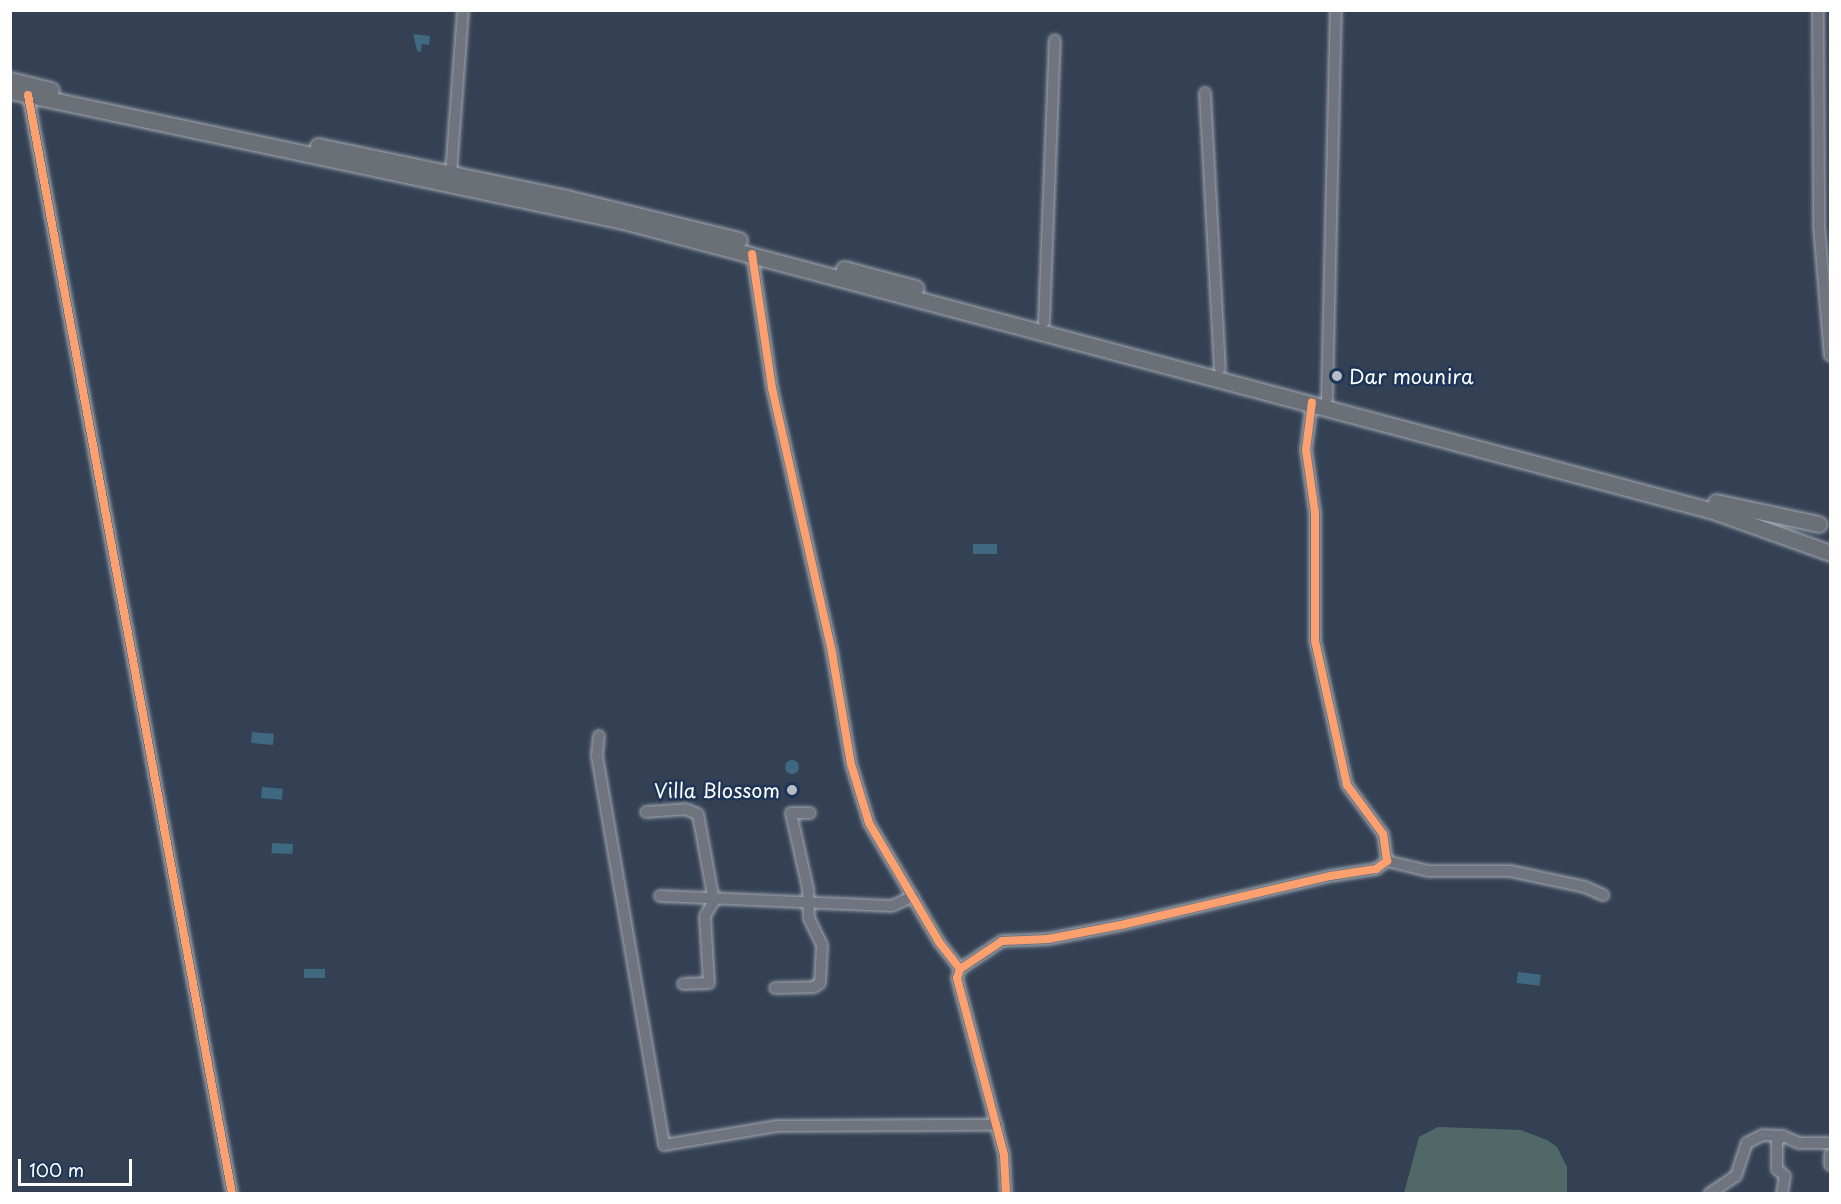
<!DOCTYPE html>
<html>
<head>
<meta charset="utf-8">
<style>
  body { margin:0 }
  #map { position:relative; width:1841px; height:1204px; overflow:hidden; background:#344154; font-family:"Playpen Sans",sans-serif }
  div>[style] { position:absolute }
  [style*='--x'] { left:calc(var(--x)*1px); top:calc(var(--y)*1px); width:calc(var(--w)*1px); rotate:calc(var(--a)*1deg) }
  .green>* { inset:0; background:#516868 }
  .water>* { inset:0; background:#3f6881; transform-origin:0 0 }
  .round { border-radius:50% }
  .roads { filter:drop-shadow(0 0 2px #a4aab2) drop-shadow(0 0 2px #a4aab2) }
  .minor>* { height:10px; margin:-5px; padding:0 5px; transform-origin:5px; border-radius:5px; background:#6f747e }
  .highway>* { height:15px; margin:-7.5px; padding:0 7.5px; transform-origin:7.5px; border-radius:7.5px; background:#6a7076 }
  .cycleway>* { height:8px; margin:-4px; padding:0 4px; transform-origin:4px; border-radius:4px; background:#fca06f }
  .dots>* { width:16px; height:16px; translate:-50% -50%; box-sizing:border-box; border:3px solid #1d3557; border-radius:50% }
  span { translate:-50% -50%; white-space:nowrap; text-align:center; line-height:1.15; -webkit-text-stroke:5px #1d3557; paint-order:stroke }
  .poi-label { font-size:20px; color:#fff }
  .left { translate:0 -50%; text-align:left }
  .right { translate:-100% -50%; text-align:right }
  .frame { position:absolute; inset:0; border:12px solid #fff; pointer-events:none }
  .scale { position:absolute; left:18px; top:1159px; width:114px; height:27px; box-sizing:border-box; border:3px solid #fff; border-top:0; padding-left:8px; font-size:18px; line-height:21px; white-space:nowrap; color:#fff; -webkit-text-stroke:4px #1d3557; paint-order:stroke }
</style>
</head>
<body>
<div id="map">
  <div class="green">
    <div style="clip-path:polygon(1438px 1127px,1521px 1130px,1547px 1140px,1557px 1147px,1567px 1167px,1567px 1193px,1404px 1193px,1419px 1137px)"></div>
  </div>
  <div class="water">
    <div style="clip-path:polygon(413px 34px,430px 36px,429px 45px,422px 44px,421px 52px,417px 51px)"></div>
    <div style="left:973px;top:544px;width:24px;height:10px"></div>
    <div style="left:252px;top:732px;width:22px;height:11px;rotate:5deg"></div>
    <div class="round" style="left:785px;top:760px;width:14px;height:14px"></div>
    <div style="left:262px;top:787px;width:21px;height:11px;rotate:5deg"></div>
    <div style="left:272px;top:843px;width:21px;height:10px;rotate:3deg"></div>
    <div style="left:304px;top:969px;width:21px;height:9px"></div>
    <div style="left:1518px;top:972px;width:23px;height:11px;rotate:7deg"></div>
  </div>
  <div class="roads">
    <div class="minor">
      <div style="--x:1818;--y:10;--w:216;--a:89.7"></div>
      <div style="--x:1819;--y:226;--w:130;--a:85.2"></div>
      <div style="--x:1205;--y:93;--w:276;--a:86.9"></div>
      <div style="--x:28;--y:95;--w:1118;--a:79.48"></div>
      <div style="--x:451;--y:174;--w:164;--a:-85.8"></div>
      <div style="--x:752;--y:254;--w:135;--a:81.5"></div>
      <div style="--x:772;--y:388;--w:272;--a:77.2"></div>
      <div style="--x:832;--y:653;--w:113;--a:80.3"></div>
      <div style="--x:851;--y:764;--w:62;--a:73"></div>
      <div style="--x:869;--y:823;--w:138;--a:59.5"></div>
      <div style="--x:939;--y:942;--w:34;--a:52"></div>
      <div style="--x:960;--y:969;--w:9;--a:108"></div>
      <div style="--x:957;--y:978;--w:183;--a:75.1"></div>
      <div style="--x:1004;--y:1155;--w:39;--a:87"></div>
      <div style="--x:1044;--y:322;--w:282;--a:-87.8"></div>
      <div style="--x:1327;--y:399;--w:389;--a:-88.7"></div>
      <div style="--x:599;--y:736;--w:20;--a:96"></div>
      <div style="--x:597;--y:756;--w:395;--a:80.2"></div>
      <div style="--x:664;--y:1145;--w:115;--a:-9.5"></div>
      <div style="--x:777;--y:1126;--w:220;--a:-0.3"></div>
      <div style="--x:646;--y:812;--w:39;--a:-4"></div>
      <div style="--x:685;--y:809;--w:14;--a:21"></div>
      <div style="--x:698;--y:814;--w:88;--a:79.6"></div>
      <div style="--x:714;--y:901;--w:17;--a:121"></div>
      <div style="--x:705;--y:916;--w:67;--a:86.6"></div>
      <div style="--x:709;--y:983;--w:26;--a:178"></div>
      <div style="--x:1387;--y:861;--w:42;--a:13.7"></div>
      <div style="--x:1428;--y:871;--w:82;--a:0"></div>
      <div style="--x:1510;--y:871;--w:77;--a:12"></div>
      <div style="--x:1585;--y:887;--w:20;--a:24"></div>
      <div style="--x:660;--y:896;--w:232;--a:2.5"></div>
      <div style="--x:892;--y:906;--w:23;--a:-25"></div>
      <div style="--x:960;--y:969;--w:50;--a:-33.7"></div>
      <div style="--x:1002;--y:941;--w:46;--a:-2.5"></div>
      <div style="--x:1048;--y:939;--w:74;--a:-10.9"></div>
      <div style="--x:1121;--y:925;--w:215;--a:-13.2"></div>
      <div style="--x:1330;--y:876;--w:47;--a:-8.7"></div>
      <div style="--x:1376;--y:869;--w:14;--a:-36"></div>
      <div style="--x:1387;--y:861;--w:27;--a:-98"></div>
      <div style="--x:1383;--y:834;--w:61;--a:-126.3"></div>
      <div style="--x:1347;--y:785;--w:148;--a:-102.5"></div>
      <div style="--x:1315;--y:641;--w:128;--a:-90"></div>
      <div style="--x:1315;--y:513;--w:64;--a:-98.1"></div>
      <div style="--x:1306;--y:450;--w:48;--a:-82.9"></div>
      <div style="--x:775;--y:988;--w:39;--a:-1"></div>
      <div style="--x:814;--y:987;--w:7;--a:-34"></div>
      <div style="--x:820;--y:983;--w:38;--a:-87"></div>
      <div style="--x:822;--y:945;--w:30;--a:-116"></div>
      <div style="--x:809;--y:918;--w:29;--a:-92"></div>
      <div style="--x:808;--y:889;--w:78;--a:-102.6"></div>
      <div style="--x:791;--y:813;--w:19;--a:0"></div>
      <div style="--x:1830;--y:1155;--w:10;--a:90"></div>
      <div style="--x:1709;--y:1194;--w:32;--a:-34"></div>
      <div style="--x:1736;--y:1176;--w:35;--a:-72"></div>
      <div style="--x:1747;--y:1143;--w:18;--a:-27"></div>
      <div style="--x:1763;--y:1135;--w:20;--a:3"></div>
      <div style="--x:1782;--y:1194;--w:18;--a:-81"></div>
      <div style="--x:1785;--y:1176;--w:11;--a:-139"></div>
      <div style="--x:1777;--y:1169;--w:28;--a:-90"></div>
      <div style="--x:1777;--y:1141;--w:8;--a:-40"></div>
      <div style="--x:1783;--y:1136;--w:17;--a:24"></div>
      <div style="--x:1799;--y:1143;--w:31;--a:0"></div>
    </div>
    <div class="highway">
      <div style="--x:10;--y:80;--w:42;--a:13.7"></div>
      <div style="--x:10;--y:91;--w:627;--a:11.97"></div>
      <div style="--x:623;--y:221;--w:1128;--a:14.9"></div>
      <div style="--x:1713;--y:511;--w:124;--a:19.7"></div>
      <div style="--x:318;--y:146;--w:254;--a:11.8"></div>
      <div style="--x:567;--y:198;--w:177;--a:13.7"></div>
      <div style="--x:844;--y:269;--w:74;--a:14.8"></div>
      <div style="--x:1716;--y:502;--w:105;--a:12.1"></div>
    </div>
  </div>
  <div class="cycleway">
    <div style="--x:28;--y:95;--w:1118;--a:79.48"></div>
    <div style="--x:752;--y:254;--w:135;--a:81.5"></div>
    <div style="--x:772;--y:388;--w:272;--a:77.2"></div>
    <div style="--x:832;--y:653;--w:113;--a:80.3"></div>
    <div style="--x:851;--y:764;--w:62;--a:73"></div>
    <div style="--x:869;--y:823;--w:138;--a:59.5"></div>
    <div style="--x:939;--y:942;--w:34;--a:52"></div>
    <div style="--x:960;--y:969;--w:9;--a:108"></div>
    <div style="--x:957;--y:978;--w:183;--a:75.1"></div>
    <div style="--x:1004;--y:1155;--w:39;--a:87"></div>
    <div style="--x:960;--y:969;--w:50;--a:-33.7"></div>
    <div style="--x:1002;--y:941;--w:46;--a:-2.5"></div>
    <div style="--x:1048;--y:939;--w:74;--a:-10.9"></div>
    <div style="--x:1121;--y:925;--w:215;--a:-13.2"></div>
    <div style="--x:1330;--y:876;--w:47;--a:-8.7"></div>
    <div style="--x:1376;--y:869;--w:14;--a:-36"></div>
    <div style="--x:1387;--y:861;--w:27;--a:-98"></div>
    <div style="--x:1383;--y:834;--w:61;--a:-126.3"></div>
    <div style="--x:1347;--y:785;--w:148;--a:-102.5"></div>
    <div style="--x:1315;--y:641;--w:128;--a:-90"></div>
    <div style="--x:1315;--y:513;--w:64;--a:-98.1"></div>
    <div style="--x:1306;--y:450;--w:48;--a:-82.9"></div>
  </div>
  <div class="dots">
    <div style="left:1337px;top:376px;background:#b8bcc3"></div>
    <div style="left:792px;top:790px;background:#b8bcc3"></div>
  </div>
  <div class="poi-label">
    <span class="left" style="left:1349px;top:376px">Dar mounira</span>
    <span class="right" style="left:780px;top:790px">Villa Blossom</span>
  </div>
  <div class="frame"></div>
  <div class="scale">100 m</div>
</div>
</body>
</html>
